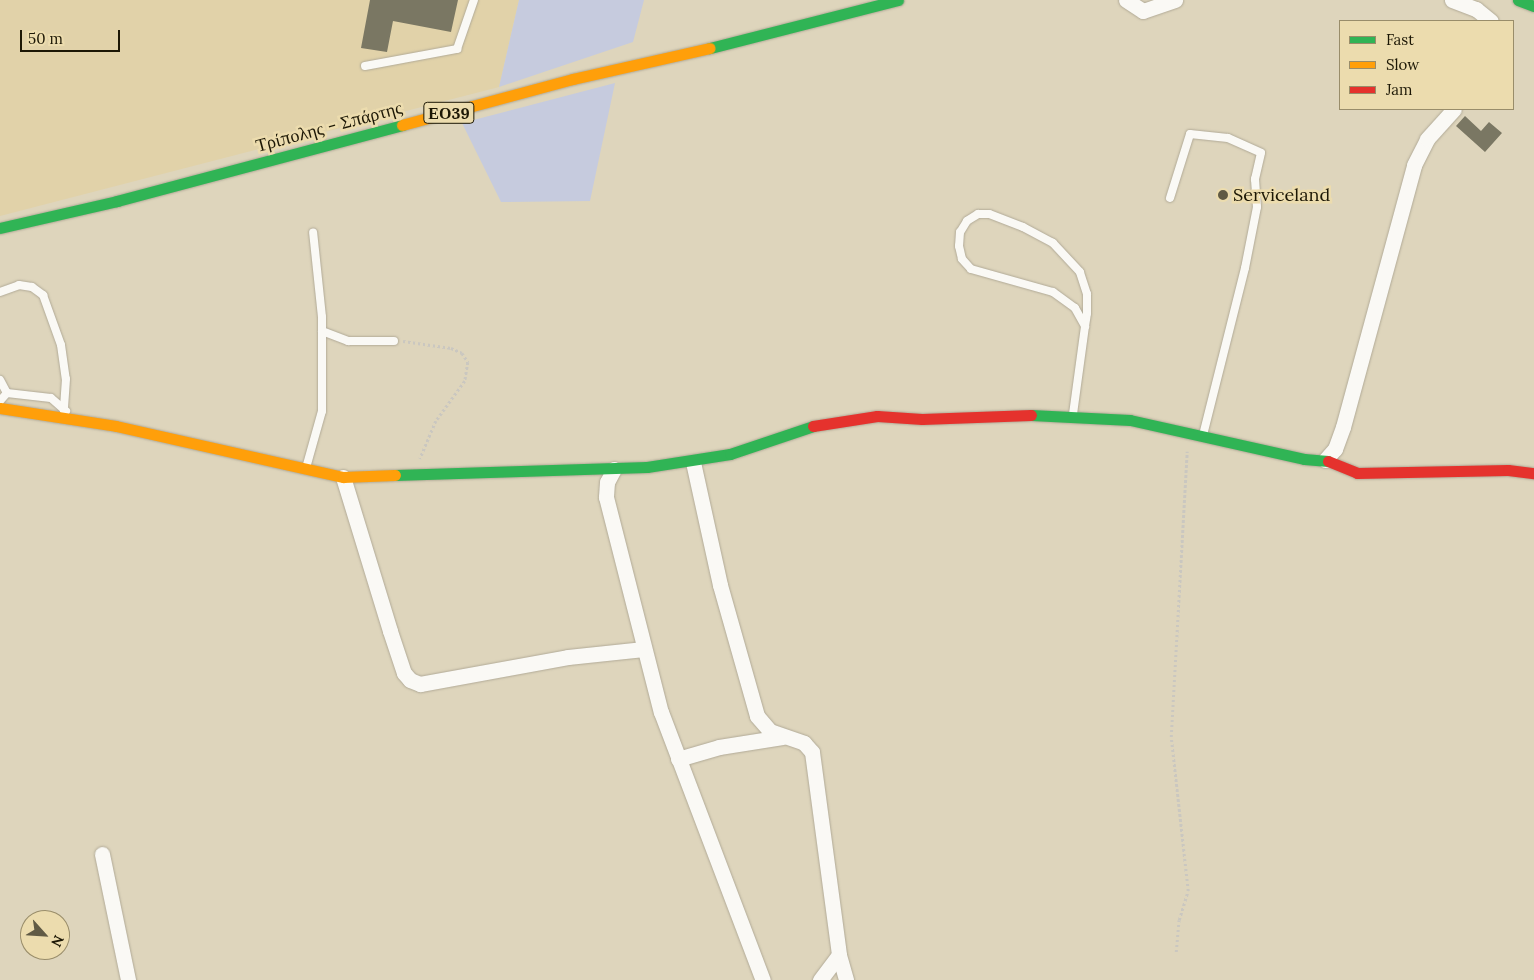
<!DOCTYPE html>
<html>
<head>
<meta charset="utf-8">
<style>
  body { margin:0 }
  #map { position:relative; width:1534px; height:980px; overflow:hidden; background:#ded5bc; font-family:Lora,serif }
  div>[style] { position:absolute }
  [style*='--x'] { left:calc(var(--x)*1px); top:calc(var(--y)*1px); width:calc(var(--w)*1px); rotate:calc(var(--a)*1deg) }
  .built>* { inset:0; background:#e1d2a9 }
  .green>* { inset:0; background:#c6cbde }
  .building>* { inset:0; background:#7a7763 }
  .path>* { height:2.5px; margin-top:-1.25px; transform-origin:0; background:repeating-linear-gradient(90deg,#cac7c0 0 2.5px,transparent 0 5px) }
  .roads { filter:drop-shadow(0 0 1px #b1aa97) drop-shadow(0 0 1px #b1aa97) }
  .lane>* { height:8px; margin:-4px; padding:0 4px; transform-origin:4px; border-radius:4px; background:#faf9f5 }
  .street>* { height:15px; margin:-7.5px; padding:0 7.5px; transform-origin:7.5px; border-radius:7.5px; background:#faf9f5 }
  .fast>* { height:11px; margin:-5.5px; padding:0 5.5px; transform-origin:5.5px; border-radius:5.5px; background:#30b455 }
  .slow>* { height:11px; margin:-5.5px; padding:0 5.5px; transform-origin:5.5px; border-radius:5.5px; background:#ff9f0a }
  .jam>* { height:11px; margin:-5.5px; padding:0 5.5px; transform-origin:5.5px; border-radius:5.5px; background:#e5322d }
  .dots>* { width:14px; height:14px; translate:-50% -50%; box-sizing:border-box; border:2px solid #ecdcae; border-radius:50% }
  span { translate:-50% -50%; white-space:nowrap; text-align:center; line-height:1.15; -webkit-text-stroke:5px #ecdcae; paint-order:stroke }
  .shield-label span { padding:1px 4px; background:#ecdcae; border:1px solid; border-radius:4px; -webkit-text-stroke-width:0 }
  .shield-label { font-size:16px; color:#1c1705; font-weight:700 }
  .street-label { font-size:18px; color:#1c1705 }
  .poi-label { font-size:18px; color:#1c1705 }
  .left { translate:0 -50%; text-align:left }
  .legend { position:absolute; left:1339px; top:20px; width:175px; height:90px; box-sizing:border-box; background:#ecdcae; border:1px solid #998d6a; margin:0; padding:6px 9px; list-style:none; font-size:15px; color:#1c1705 }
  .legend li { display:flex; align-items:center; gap:10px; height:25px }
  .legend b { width:25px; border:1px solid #998d6a }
  .north { position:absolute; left:20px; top:910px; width:50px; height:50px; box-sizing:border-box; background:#ecdcae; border:1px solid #998d6a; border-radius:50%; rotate:116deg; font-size:14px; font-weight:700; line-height:20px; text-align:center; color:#1c1705 }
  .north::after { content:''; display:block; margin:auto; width:18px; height:22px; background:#605a45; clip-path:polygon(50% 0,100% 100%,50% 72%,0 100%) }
  .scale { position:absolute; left:20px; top:30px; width:100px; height:22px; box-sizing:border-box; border:2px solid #1c1705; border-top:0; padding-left:6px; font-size:15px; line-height:18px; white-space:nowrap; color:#1c1705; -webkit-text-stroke:4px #ecdcae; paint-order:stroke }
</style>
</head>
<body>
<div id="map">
  <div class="built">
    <div style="clip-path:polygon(0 0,519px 0,499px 87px,0 216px)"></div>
  </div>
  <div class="green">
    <div style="clip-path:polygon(519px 0,644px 0,633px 42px,499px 87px)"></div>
    <div style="clip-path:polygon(615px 83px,590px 201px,501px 202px,462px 123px)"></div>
  </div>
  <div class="building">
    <div style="clip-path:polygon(370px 0,458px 0,451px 32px,393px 21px,387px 52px,361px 48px)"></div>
    <div style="clip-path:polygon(1465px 116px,1481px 131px,1489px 122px,1502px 133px,1485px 152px,1456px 126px)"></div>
  </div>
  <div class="path">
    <div style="--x:403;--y:341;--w:49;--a:8.3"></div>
    <div style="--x:451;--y:348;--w:12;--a:24"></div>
    <div style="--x:462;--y:353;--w:11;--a:56"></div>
    <div style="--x:468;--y:362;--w:19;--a:99"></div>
    <div style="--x:465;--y:381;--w:49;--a:125.9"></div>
    <div style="--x:436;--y:421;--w:41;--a:112.8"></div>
    <div style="--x:1176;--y:952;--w:32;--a:-85"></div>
    <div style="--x:1179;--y:920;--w:30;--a:-73"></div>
    <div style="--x:1188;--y:891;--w:155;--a:-96.3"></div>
    <div style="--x:1171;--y:737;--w:286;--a:-86.8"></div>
  </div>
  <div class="roads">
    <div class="lane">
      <div style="--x:365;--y:66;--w:94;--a:-10.5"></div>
      <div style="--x:457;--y:49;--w:52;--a:-70.9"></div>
      <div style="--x:1170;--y:198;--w:67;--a:-72.6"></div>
      <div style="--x:1190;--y:134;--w:38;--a:6"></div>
      <div style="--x:1228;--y:138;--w:36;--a:24"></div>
      <div style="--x:1261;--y:153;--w:27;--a:103"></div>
      <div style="--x:1255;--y:179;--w:28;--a:86"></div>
      <div style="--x:1257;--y:207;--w:62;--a:101.1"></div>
      <div style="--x:1245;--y:268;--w:172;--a:104.1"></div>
      <div style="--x:0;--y:292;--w:20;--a:-20"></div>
      <div style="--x:19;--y:285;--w:13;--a:9"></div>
      <div style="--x:32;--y:287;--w:14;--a:36"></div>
      <div style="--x:43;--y:295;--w:53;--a:70.2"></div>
      <div style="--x:61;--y:345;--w:34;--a:82"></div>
      <div style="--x:66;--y:379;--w:31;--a:94"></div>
      <div style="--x:322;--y:331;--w:28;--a:21"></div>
      <div style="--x:348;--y:341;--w:46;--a:0"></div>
      <div style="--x:0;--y:380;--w:15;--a:62"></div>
      <div style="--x:0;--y:401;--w:11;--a:-49"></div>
      <div style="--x:7;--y:393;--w:44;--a:6.5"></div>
      <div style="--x:51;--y:398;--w:20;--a:41"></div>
      <div style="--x:1073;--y:414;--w:89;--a:-82.2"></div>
      <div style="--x:1085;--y:326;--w:13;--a:-81"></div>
      <div style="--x:1087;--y:313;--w:19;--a:-90"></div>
      <div style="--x:1087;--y:294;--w:23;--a:-108"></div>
      <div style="--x:1080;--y:272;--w:40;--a:-133"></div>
      <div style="--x:1053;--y:243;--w:34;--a:-152"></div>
      <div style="--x:1023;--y:227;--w:36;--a:-159"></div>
      <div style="--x:989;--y:214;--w:11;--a:180"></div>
      <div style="--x:978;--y:214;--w:13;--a:148"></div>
      <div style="--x:967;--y:221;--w:13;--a:122"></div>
      <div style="--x:960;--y:232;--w:14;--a:94"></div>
      <div style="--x:959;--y:246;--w:13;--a:77"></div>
      <div style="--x:962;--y:259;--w:13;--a:48"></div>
      <div style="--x:971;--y:269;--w:85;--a:15.7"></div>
      <div style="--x:1053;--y:292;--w:27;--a:36"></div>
      <div style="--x:1075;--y:308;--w:21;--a:61"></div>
      <div style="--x:306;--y:468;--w:59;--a:-74.3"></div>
      <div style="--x:322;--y:411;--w:94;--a:-90"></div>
      <div style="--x:322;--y:317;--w:85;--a:-96"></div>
    </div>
    <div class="street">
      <div style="--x:1126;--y:0;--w:20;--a:33"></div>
      <div style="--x:1143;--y:11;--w:34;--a:-19"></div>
      <div style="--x:1452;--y:0;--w:26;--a:21"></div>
      <div style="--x:1476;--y:9;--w:19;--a:39"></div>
      <div style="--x:1325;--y:460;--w:15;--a:-48"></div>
      <div style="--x:1335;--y:449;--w:23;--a:-70"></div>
      <div style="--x:1343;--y:427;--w:271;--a:-74.8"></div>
      <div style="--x:1414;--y:165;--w:29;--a:-63"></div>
      <div style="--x:1427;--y:139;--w:40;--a:-48"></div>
      <div style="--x:693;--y:462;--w:126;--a:77.6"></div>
      <div style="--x:720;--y:585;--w:136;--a:74.2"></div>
      <div style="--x:757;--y:716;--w:20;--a:49"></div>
      <div style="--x:770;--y:731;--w:36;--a:19"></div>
      <div style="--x:804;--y:743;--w:12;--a:48"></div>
      <div style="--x:812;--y:752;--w:205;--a:82.4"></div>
      <div style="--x:839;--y:955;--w:26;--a:74"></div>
      <div style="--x:614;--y:469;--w:15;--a:118"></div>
      <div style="--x:607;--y:482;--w:15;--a:94"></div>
      <div style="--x:606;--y:497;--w:222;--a:75.7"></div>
      <div style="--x:661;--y:712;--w:287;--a:69.2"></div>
      <div style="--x:343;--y:477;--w:161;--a:73"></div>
      <div style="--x:390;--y:631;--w:44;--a:71.6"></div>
      <div style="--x:404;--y:673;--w:9;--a:49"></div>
      <div style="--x:410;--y:680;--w:11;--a:22"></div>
      <div style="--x:420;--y:684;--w:150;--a:-10.3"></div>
      <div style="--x:568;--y:657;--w:76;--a:-6"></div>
      <div style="--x:678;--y:759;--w:43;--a:-16.3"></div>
      <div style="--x:719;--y:747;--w:64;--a:-9"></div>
      <div style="--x:102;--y:854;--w:129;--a:78.3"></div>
      <div style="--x:820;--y:980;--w:31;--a:-53"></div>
    </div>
    <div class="fast">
      <div style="--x:1518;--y:0;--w:17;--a:21"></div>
      <div style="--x:710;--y:48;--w:194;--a:-14.3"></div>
      <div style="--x:0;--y:228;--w:120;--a:-13"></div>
      <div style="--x:117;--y:201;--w:295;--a:-14.9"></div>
      <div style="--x:1031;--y:415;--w:99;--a:2.9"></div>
      <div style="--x:1130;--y:420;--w:178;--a:12.6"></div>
      <div style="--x:1304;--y:459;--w:24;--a:5"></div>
      <div style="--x:395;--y:475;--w:252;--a:-1.8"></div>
      <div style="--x:647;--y:467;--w:84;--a:-8.9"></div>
      <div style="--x:730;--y:454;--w:88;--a:-18.6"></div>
    </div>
    <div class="slow">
      <div style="--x:402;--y:125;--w:177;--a:-15.1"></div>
      <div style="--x:573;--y:79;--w:140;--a:-12.8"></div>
      <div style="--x:0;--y:408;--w:117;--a:8.8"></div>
      <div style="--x:116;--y:426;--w:233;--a:12.7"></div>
      <div style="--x:343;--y:477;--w:52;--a:-2.2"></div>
    </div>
    <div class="jam">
      <div style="--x:813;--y:426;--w:65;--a:-8.9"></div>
      <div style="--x:877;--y:416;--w:45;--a:3.8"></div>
      <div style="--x:922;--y:419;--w:109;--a:-2.1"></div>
      <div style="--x:1328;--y:461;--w:31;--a:22"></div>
      <div style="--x:1357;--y:473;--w:151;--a:-1.1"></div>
      <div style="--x:1508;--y:470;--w:26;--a:7"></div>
    </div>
  </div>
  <div class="dots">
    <div style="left:1223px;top:195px;background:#605a45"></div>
  </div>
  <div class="shield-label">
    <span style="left:449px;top:113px">ΕΟ39</span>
  </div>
  <div class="street-label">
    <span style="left:329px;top:127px;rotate:-15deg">Τρίπολης - Σπάρτης</span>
  </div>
  <div class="poi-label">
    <span class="left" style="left:1233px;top:195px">Serviceland</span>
  </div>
  <ul class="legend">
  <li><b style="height:6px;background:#30b455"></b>Fast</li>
  <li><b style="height:6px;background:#ff9f0a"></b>Slow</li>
  <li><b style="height:6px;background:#e5322d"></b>Jam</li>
  </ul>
  <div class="north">N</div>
  <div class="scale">50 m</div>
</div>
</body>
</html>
